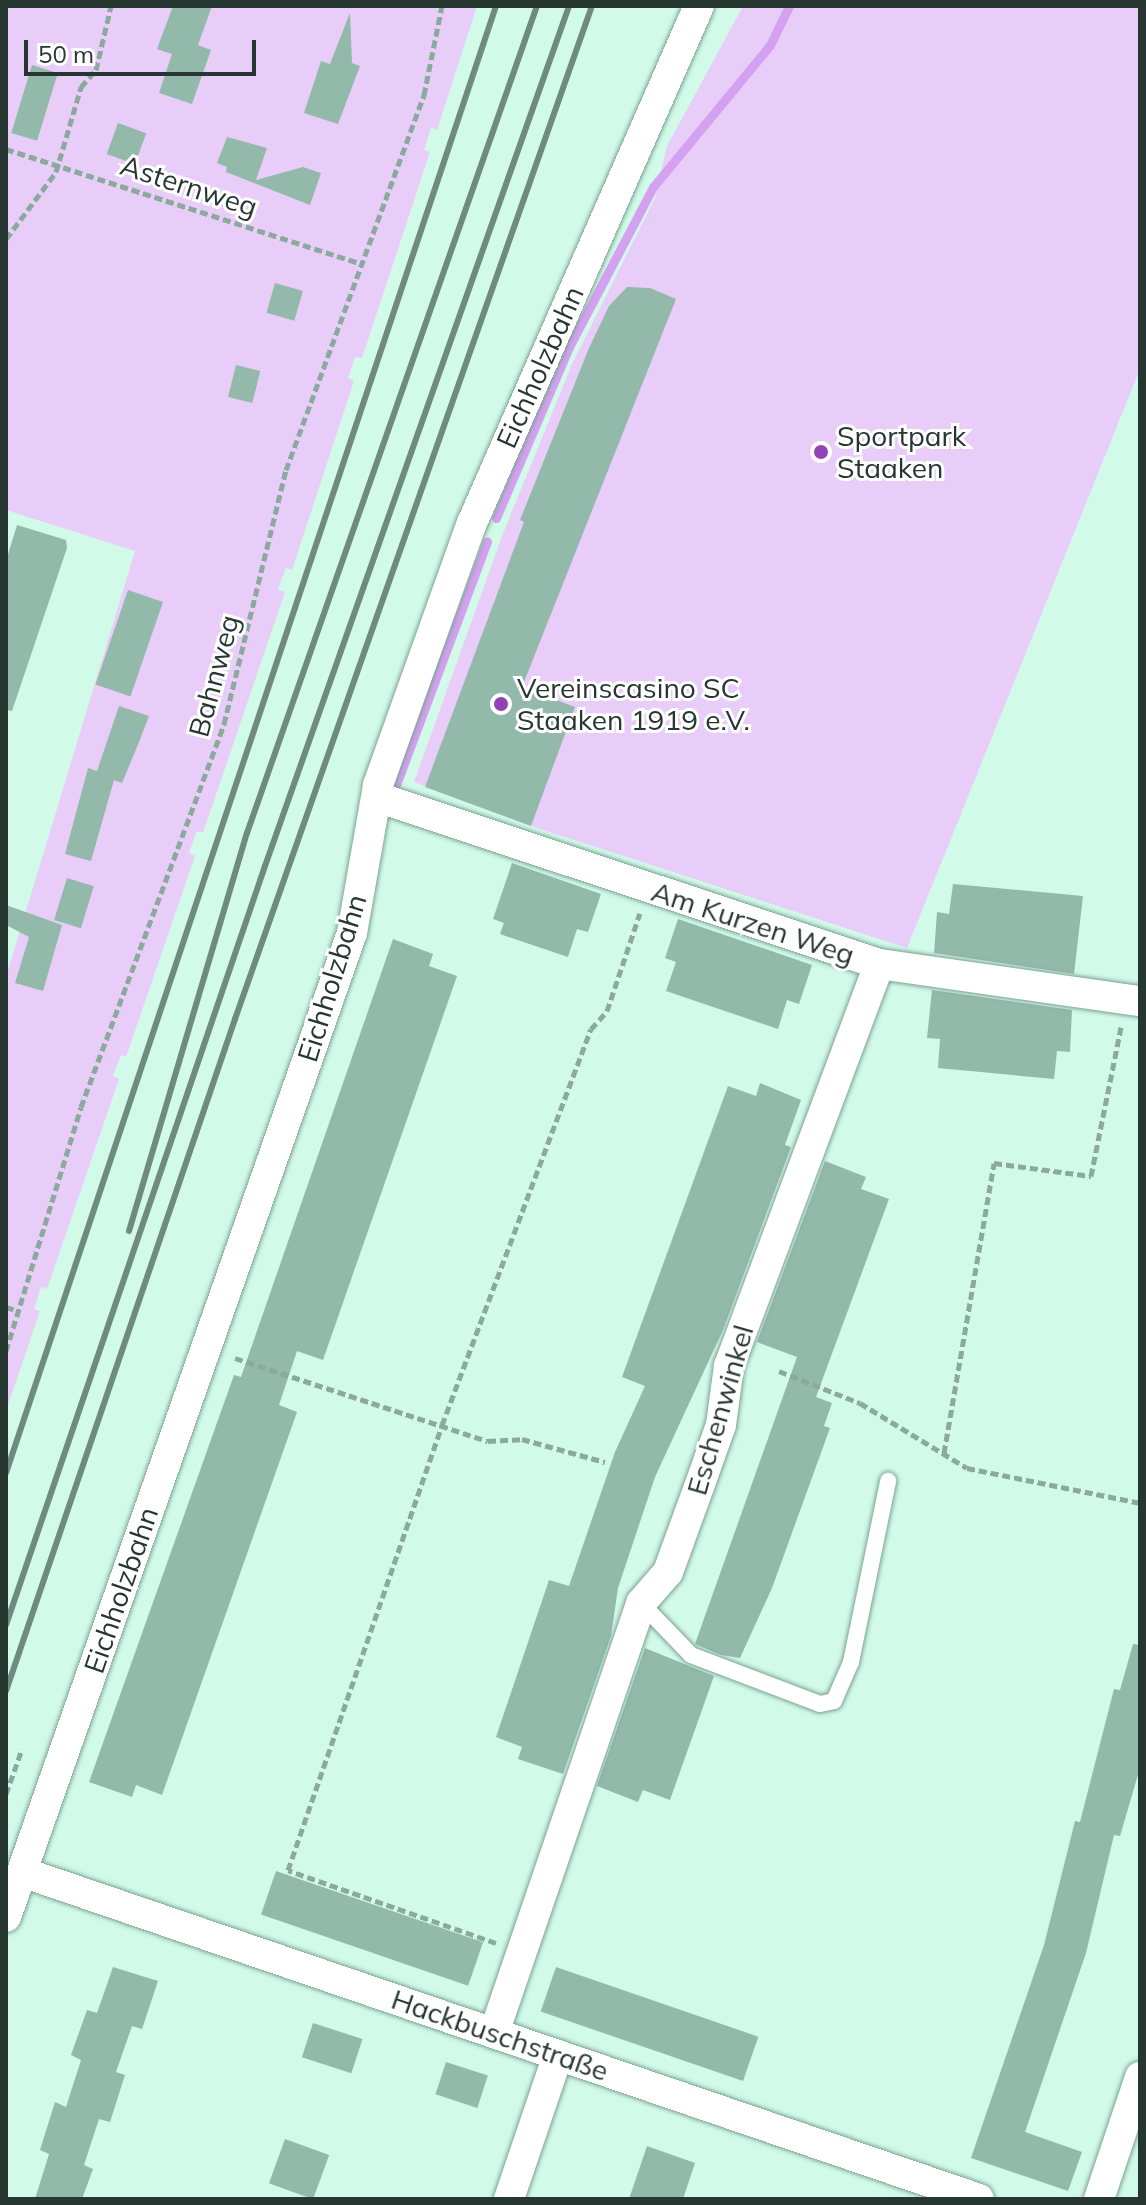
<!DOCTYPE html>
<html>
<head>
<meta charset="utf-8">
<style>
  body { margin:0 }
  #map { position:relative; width:1146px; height:2205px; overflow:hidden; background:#d2fae9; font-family:Mulish,sans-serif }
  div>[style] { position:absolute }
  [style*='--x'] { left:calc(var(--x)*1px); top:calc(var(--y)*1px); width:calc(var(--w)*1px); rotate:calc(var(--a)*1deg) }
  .green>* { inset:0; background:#e9cdf9 }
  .stream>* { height:9px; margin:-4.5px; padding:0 4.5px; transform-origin:4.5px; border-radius:4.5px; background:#d3a1ef }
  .building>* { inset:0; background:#92b9a9; transform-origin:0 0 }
  .path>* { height:5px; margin-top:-2.5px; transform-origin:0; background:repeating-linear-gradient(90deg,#8ba99d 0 8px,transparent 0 12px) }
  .roads { filter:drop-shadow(0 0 2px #7ca293) drop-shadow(0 0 2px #7ca293) }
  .service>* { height:16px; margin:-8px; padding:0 8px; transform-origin:8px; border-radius:8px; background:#fff }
  .minor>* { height:30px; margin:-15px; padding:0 15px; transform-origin:15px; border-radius:15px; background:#fff }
  .rail>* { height:6px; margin:-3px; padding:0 3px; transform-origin:3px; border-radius:3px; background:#708a7f }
  .dots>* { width:22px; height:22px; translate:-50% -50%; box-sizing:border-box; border:4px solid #fff; border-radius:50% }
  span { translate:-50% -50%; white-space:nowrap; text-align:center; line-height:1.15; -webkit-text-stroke:6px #fff; paint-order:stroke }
  .street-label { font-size:28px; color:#263630 }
  .poi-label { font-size:28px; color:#263630 }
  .left { translate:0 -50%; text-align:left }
  .frame { position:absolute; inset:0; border:8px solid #263630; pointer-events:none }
  .scale { position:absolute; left:24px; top:40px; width:232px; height:36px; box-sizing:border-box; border:4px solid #263630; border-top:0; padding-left:10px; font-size:24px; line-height:28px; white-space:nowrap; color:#263630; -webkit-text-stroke:6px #fff; paint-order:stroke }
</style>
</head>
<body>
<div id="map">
  <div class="green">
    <div style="clip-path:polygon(6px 6px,477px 6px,437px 130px,431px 128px,424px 150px,430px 152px,362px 358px,355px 357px,348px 378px,354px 381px,292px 570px,286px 568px,278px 589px,285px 592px,203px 833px,197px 831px,189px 853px,195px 856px,126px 1057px,121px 1055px,113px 1076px,119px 1079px,47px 1289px,41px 1287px,34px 1309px,40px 1311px,6px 1411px,6px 977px,135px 551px,6px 510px)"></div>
    <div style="clip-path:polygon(743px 6px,1140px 6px,1140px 369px,907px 948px,531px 826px,414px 782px,502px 536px,572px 364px,655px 198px,667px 146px)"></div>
  </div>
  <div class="stream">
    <div style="--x:496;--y:518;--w:186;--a:-66.9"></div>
    <div style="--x:569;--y:347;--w:181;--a:-62.3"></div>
    <div style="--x:653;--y:187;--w:184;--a:-50.5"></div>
    <div style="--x:770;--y:45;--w:43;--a:-64"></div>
    <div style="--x:396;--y:785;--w:260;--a:-69.5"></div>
  </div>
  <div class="building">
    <div style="clip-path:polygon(173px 6px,212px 6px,198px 45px,211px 50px,192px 104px,159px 93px,172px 54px,157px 49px)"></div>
    <div style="clip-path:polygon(350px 13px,352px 63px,360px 66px,338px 124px,304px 113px,321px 61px,330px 64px)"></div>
    <div style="left:32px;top:65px;width:27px;height:71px;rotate:17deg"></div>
    <div style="left:118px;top:123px;width:30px;height:33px;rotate:20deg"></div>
    <div style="clip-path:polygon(227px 137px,267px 148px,256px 180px,303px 167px,321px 173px,310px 205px,226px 172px,227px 167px,217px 163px)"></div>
    <div style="left:275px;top:283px;width:29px;height:31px;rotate:16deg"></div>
    <div style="clip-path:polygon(627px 287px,650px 288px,676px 299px,522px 687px,575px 707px,531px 826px,425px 787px,524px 522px,520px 520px,589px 348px,609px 306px)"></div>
    <div style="left:236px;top:365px;width:25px;height:33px;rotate:14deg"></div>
    <div style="clip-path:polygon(17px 525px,66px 540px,67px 548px,12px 711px,6px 710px,6px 561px)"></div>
    <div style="left:128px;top:590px;width:37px;height:100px;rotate:19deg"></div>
    <div style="clip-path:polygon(119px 706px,149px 716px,139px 742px,122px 783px,114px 780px,91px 861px,65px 854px,88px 768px,97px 771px)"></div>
    <div style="clip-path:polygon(512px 863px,601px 894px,588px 932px,577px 929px,568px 957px,500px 934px,504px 923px,493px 919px)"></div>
    <div style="left:67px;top:878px;width:28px;height:44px;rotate:17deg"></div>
    <div style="clip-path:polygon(953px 884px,1083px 896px,1074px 974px,934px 953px,937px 912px,949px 914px)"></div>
    <div style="clip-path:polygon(6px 905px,62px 925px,43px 991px,15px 983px,29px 937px,6px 925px)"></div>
    <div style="clip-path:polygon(678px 919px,812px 965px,799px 1004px,787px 1000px,778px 1029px,666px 991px,676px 962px,665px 958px)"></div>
    <div style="clip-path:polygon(393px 939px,433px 954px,429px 966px,457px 976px,323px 1360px,297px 1351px,279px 1405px,297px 1412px,162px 1795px,136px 1785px,132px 1797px,89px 1782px,234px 1375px,241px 1377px)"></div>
    <div style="clip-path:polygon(932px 990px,1072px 1010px,1070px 1052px,1057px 1051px,1054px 1079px,938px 1068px,940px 1039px,927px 1038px)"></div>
    <div style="clip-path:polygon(760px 1083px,801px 1100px,785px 1145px,791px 1147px,723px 1330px,655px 1477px,618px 1588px,611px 1636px,563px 1774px,518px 1759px,522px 1747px,496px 1737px,549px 1580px,569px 1586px,615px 1452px,645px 1386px,622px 1377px,728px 1086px,756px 1096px)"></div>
    <div style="clip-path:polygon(825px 1161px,866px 1177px,861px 1189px,889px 1199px,816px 1397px,832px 1403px,824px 1426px,830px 1428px,772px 1588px,740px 1658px,721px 1655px,695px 1644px,797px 1357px,757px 1342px)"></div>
    <div style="clip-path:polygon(1133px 1644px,1140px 1645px,1140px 1768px,1120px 1836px,1114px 1835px,1086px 1953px,1025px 2132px,1082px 2152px,1068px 2191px,971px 2158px,1044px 1945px,1075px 1821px,1080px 1822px,1114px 1689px,1120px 1690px)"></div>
    <div style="clip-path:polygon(645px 1648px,714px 1676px,670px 1800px,643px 1790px,638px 1802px,597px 1786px)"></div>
    <div style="left:276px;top:1871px;width:219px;height:46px;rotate:19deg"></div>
    <div style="clip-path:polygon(113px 1967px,158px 1981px,142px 2029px,132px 2026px,116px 2072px,125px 2075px,110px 2122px,99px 2119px,84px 2165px,93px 2169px,82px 2199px,35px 2199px,49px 2154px,40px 2150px,55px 2102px,66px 2107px,81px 2060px,71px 2055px,87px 2010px,97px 2013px)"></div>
    <div style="left:556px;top:1967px;width:214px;height:47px;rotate:19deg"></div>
    <div style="left:313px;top:2023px;width:52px;height:36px;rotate:18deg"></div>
    <div style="left:446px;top:2062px;width:44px;height:34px;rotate:18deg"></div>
    <div style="left:285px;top:2139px;width:47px;height:47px;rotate:20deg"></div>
    <div style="clip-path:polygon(647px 2146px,695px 2163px,683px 2199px,629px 2199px)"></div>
  </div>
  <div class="path">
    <div style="--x:6;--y:149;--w:370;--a:17.9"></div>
    <div style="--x:6;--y:239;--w:84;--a:-53.3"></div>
    <div style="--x:56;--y:172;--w:89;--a:-73.6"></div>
    <div style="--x:81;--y:87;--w:23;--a:-49"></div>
    <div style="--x:96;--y:70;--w:66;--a:-76.8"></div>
    <div style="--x:6;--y:1307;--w:14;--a:17"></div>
    <div style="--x:6;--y:1351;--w:255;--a:-72.9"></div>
    <div style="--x:81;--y:1107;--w:409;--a:-69.5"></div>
    <div style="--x:224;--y:724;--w:261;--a:-76.3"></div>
    <div style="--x:286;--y:470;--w:400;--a:-69.8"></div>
    <div style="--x:424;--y:95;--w:91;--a:-78.6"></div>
    <div style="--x:235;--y:1358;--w:266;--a:18.2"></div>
    <div style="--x:488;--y:1441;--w:34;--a:-3"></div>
    <div style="--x:522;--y:1439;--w:86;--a:15.5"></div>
    <div style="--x:779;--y:1371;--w:87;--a:21.6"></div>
    <div style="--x:860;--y:1403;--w:125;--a:31.3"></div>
    <div style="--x:967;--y:1468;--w:177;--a:11.4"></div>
    <div style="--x:944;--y:1453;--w:294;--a:-80.2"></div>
    <div style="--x:994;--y:1163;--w:98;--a:7.6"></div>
    <div style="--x:1091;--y:1176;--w:152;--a:-78.6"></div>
    <div style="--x:6;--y:1794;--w:48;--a:-70.4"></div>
    <div style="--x:496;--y:1943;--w:220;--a:-160.7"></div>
    <div style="--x:288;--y:1870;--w:471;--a:-70.9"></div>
    <div style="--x:442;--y:1425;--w:423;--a:-69.4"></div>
    <div style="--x:591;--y:1029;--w:24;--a:-48"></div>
    <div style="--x:607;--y:1011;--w:103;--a:-71.4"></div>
  </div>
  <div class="roads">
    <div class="service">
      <div style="--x:641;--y:1603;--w:72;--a:46.1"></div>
      <div style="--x:691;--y:1655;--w:138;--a:20.8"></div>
      <div style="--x:820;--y:1704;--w:14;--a:-12"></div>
      <div style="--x:834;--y:1701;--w:43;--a:-66.4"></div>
      <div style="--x:851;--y:1662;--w:185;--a:-78.4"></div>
    </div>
    <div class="minor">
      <div style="--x:377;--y:797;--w:529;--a:18.4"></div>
      <div style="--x:879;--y:964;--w:264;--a:8.1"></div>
      <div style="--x:22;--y:1872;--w:1011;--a:18.86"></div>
      <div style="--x:6;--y:1917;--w:1043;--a:-70.63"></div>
      <div style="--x:352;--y:933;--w:150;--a:-80"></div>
      <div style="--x:378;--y:785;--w:278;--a:-70.3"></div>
      <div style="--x:472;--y:523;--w:565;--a:-66.3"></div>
      <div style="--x:494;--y:2033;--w:454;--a:-71.1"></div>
      <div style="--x:641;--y:1603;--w:41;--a:-48.9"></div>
      <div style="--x:668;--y:1572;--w:90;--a:-70"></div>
      <div style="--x:699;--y:1487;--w:66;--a:-70.5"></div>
      <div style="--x:721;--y:1425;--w:60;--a:-82.3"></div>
      <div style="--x:729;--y:1366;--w:429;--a:-69.5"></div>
      <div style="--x:509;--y:2199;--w:152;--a:-71.2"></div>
      <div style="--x:1099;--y:2199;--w:129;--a:-71.4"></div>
    </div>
  </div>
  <div class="rail">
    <div style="--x:129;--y:1231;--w:415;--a:-73.5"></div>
    <div style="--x:247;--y:833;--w:876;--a:-70.68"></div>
    <div style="--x:6;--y:1473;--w:1547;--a:-71.53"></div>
    <div style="--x:6;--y:1625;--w:802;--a:-71.16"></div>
    <div style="--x:265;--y:866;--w:912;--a:-70.53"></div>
    <div style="--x:6;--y:1691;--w:710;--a:-71.18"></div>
    <div style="--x:235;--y:1019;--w:1074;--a:-70.59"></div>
  </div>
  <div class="dots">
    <div style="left:821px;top:452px;background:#9044b5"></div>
    <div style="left:501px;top:704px;background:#9044b5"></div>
  </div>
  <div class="street-label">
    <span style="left:189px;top:186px;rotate:18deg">Asternweg</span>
    <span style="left:540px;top:367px;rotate:-66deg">Eichholzbahn</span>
    <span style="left:214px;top:676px;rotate:-75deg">Bahnweg</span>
    <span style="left:753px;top:923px;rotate:18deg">Am Kurzen Weg</span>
    <span style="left:332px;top:978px;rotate:-73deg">Eichholzbahn</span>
    <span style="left:720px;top:1410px;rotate:-74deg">Eschenwinkel</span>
    <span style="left:121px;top:1590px;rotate:-71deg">Eichholzbahn</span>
    <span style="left:500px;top:2035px;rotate:19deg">Hackbuschstraße</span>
  </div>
  <div class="poi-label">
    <span class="left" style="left:837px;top:452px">Sportpark<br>Staaken</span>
    <span class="left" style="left:517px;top:704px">Vereinscasino SC<br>Staaken 1919 e.V.</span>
  </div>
  <div class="frame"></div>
  <div class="scale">50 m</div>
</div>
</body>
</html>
